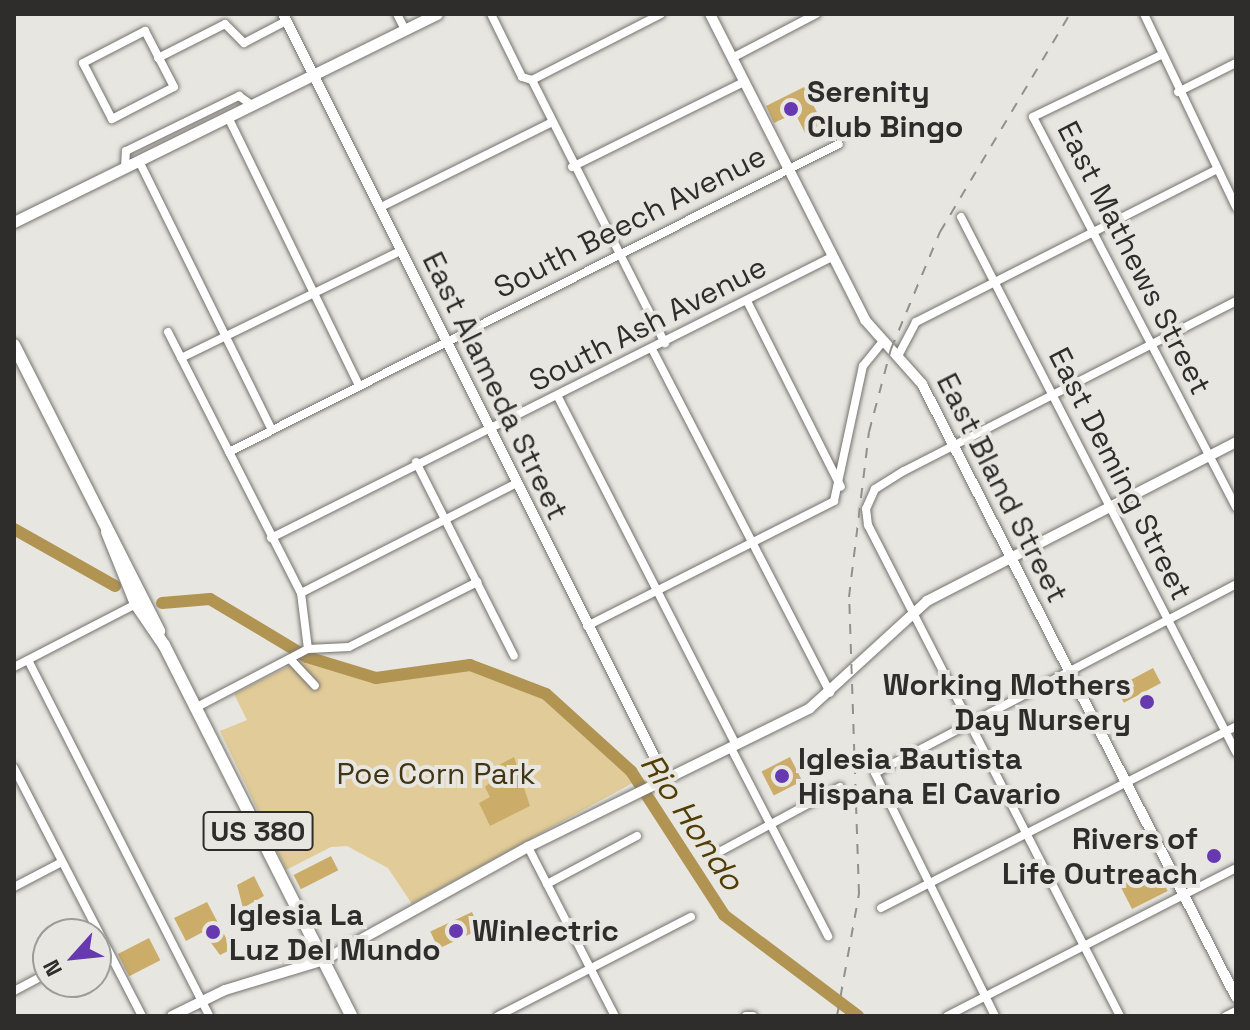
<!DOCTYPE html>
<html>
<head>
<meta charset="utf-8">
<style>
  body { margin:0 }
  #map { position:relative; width:1250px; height:1030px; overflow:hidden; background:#e8e6e0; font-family:"Space Grotesk",sans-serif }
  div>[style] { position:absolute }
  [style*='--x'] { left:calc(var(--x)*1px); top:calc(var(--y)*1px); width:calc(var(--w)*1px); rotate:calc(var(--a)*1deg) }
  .green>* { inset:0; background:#e1cb99 }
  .river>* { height:12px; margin:-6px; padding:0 6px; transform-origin:6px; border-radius:6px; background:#b19451 }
  .building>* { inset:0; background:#cbad69; transform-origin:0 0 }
  .roads { filter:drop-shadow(0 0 2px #74726e) drop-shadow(0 0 2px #74726e) }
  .minor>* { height:8px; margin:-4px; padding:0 4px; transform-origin:4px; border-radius:4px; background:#fff }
  .tertiary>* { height:10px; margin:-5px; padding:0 5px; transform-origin:5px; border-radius:5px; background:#fff }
  .secondary>* { height:11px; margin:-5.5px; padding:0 5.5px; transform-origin:5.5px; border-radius:5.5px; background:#fff }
  .primary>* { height:12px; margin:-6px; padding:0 6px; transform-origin:6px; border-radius:6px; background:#fff }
  .rail>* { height:2px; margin-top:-1px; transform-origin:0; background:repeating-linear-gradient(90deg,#91908b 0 10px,transparent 0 20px) }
  .dots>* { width:22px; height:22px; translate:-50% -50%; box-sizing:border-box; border:4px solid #e8e6e0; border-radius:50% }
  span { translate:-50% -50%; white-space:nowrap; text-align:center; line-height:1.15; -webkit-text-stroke:8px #e8e6e0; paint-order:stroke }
  .shield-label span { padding:2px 6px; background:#e8e6e0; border:2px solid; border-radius:6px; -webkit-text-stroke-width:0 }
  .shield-label { font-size:28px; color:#2e2d2b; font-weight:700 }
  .poi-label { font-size:30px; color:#2e2d2b; font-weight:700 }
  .left { translate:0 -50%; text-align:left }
  .right { translate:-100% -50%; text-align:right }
  .street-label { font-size:30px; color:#2e2d2b }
  .park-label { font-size:30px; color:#423516 }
  .water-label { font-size:32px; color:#523e04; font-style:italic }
  .frame { position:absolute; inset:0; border:16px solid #2e2d2b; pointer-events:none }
  .north { position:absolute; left:32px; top:918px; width:80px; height:80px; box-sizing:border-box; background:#e8e6e0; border:2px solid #9e9c98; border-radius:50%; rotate:243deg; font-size:22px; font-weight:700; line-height:32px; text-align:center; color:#2e2d2b }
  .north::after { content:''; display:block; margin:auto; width:28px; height:36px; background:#6739b0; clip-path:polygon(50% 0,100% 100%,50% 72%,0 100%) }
</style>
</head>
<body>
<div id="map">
  <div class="green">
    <div style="clip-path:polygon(307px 657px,376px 678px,470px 665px,496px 671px,558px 703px,638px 780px,412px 904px,388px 868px,347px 846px,331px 847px,286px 870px,220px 731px,247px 720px,234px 694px)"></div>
  </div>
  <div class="river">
    <div style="--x:14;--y:529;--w:116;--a:29.4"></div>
    <div style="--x:162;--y:603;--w:48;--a:-4.8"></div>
    <div style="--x:210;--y:599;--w:113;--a:30.9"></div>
    <div style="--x:307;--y:657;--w:72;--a:16.9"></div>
    <div style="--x:376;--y:678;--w:95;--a:-7.9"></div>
    <div style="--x:470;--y:665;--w:81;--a:20.9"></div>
    <div style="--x:546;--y:694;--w:115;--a:42.2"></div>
    <div style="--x:631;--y:771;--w:171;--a:57.1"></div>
    <div style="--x:724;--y:915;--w:168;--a:37"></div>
  </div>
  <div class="building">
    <div style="clip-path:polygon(804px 87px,823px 124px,805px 133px,795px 113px,774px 123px,766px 106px)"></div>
    <div style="left:1153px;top:668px;width:17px;height:42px;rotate:62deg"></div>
    <div style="clip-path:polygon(514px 757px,530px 806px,490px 826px,479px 803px,490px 797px,485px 787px,501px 773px,497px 766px)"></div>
    <div style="left:790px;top:757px;width:27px;height:32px;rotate:63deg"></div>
    <div style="left:331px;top:856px;width:16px;height:42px;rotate:63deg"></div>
    <div style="left:1155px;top:866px;width:28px;height:40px;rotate:63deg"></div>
    <div style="clip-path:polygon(254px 876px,264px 896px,243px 908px,237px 885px)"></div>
    <div style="clip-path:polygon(207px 902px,226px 938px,228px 951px,220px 955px,203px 932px,186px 941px,174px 918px)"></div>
    <div style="left:472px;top:912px;width:19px;height:46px;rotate:65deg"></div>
    <div style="left:149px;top:938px;width:25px;height:35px;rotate:63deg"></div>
  </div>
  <div class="roads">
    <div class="minor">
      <div style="--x:397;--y:14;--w:18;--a:63"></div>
      <div style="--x:491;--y:14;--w:70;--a:63.8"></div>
      <div style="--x:522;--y:77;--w:10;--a:17"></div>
      <div style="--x:532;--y:80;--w:295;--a:63.2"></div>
      <div style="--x:1144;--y:14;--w:214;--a:64.5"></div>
      <div style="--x:145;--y:31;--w:63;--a:62.6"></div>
      <div style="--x:174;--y:87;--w:70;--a:152.7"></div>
      <div style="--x:112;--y:119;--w:63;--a:-117.4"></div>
      <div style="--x:83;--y:63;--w:70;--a:-27.3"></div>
      <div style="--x:1159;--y:56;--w:140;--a:154.2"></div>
      <div style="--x:1033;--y:117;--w:440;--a:62.5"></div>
      <div style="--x:158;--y:58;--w:75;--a:-26.9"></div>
      <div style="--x:225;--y:24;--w:27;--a:45"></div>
      <div style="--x:244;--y:43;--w:47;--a:-27.6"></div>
      <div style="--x:732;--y:58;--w:95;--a:-27.6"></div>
      <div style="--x:532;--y:80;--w:145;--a:-27.1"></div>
      <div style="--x:1178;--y:92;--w:65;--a:-26.6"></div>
      <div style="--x:228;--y:117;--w:298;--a:64"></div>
      <div style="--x:139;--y:161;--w:300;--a:63.7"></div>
      <div style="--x:572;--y:167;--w:192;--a:-26.3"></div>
      <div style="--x:125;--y:168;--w:17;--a:-87"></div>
      <div style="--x:126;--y:151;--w:126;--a:-26"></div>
      <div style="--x:239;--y:96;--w:16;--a:35"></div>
      <div style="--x:381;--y:207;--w:191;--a:-26.4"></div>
      <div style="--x:961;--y:217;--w:602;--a:62.8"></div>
      <div style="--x:747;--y:301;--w:208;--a:63.2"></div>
      <div style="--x:168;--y:332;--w:293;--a:63"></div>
      <div style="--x:301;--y:593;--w:56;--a:82.9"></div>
      <div style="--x:652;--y:349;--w:387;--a:62.6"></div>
      <div style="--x:899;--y:354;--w:36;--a:-62"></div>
      <div style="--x:916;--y:322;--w:338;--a:-26.9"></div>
      <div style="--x:181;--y:358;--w:246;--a:-26"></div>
      <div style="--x:558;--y:397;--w:391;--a:62.9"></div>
      <div style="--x:229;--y:452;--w:683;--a:-26.79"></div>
      <div style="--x:416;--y:462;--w:217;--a:63.2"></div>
      <div style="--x:271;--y:538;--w:627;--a:-26.61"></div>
      <div style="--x:301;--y:593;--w:240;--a:-27"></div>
      <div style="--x:587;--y:626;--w:277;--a:-26.8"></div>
      <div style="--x:834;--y:501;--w:138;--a:-77.9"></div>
      <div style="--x:863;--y:366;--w:32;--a:-51"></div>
      <div style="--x:308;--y:649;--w:41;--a:-2.8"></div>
      <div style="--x:349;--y:647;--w:144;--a:-26.9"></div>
      <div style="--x:28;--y:660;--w:399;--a:63"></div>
      <div style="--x:291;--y:660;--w:35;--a:47"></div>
      <div style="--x:14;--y:667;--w:140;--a:-27.3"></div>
      <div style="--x:195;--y:708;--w:127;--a:-27.6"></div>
      <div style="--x:731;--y:748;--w:212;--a:62.7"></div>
      <div style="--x:14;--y:768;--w:279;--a:62.7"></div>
      <div style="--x:528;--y:847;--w:190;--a:62.8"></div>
      <div style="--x:721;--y:851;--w:135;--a:-28.3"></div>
      <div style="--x:547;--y:884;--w:102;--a:-28.1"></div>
      <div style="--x:14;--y:887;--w:54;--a:-27.5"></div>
      <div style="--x:881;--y:908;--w:399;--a:-27.1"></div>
      <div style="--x:14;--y:991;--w:38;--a:-28"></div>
      <div style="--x:498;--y:1016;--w:217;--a:-27.2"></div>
      <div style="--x:746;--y:1016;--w:7;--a:0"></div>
      <div style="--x:947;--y:1016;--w:325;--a:-27.1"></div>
      <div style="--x:995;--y:1016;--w:271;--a:-116.3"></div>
      <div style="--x:875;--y:773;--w:407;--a:-27.6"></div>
      <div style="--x:1120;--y:1016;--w:552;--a:-117.17"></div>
      <div style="--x:868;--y:525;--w:16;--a:-97"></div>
      <div style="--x:866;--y:509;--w:22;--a:-66"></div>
      <div style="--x:875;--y:489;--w:34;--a:-32"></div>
      <div style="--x:904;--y:471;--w:373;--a:-27.1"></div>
      <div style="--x:1226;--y:1016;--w:11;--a:-27"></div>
    </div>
    <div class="tertiary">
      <div style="--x:283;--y:14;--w:854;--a:63.43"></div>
      <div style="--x:710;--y:14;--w:343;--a:63.1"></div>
      <div style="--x:865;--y:320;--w:86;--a:48.3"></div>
      <div style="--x:922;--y:384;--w:689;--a:62.88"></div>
      <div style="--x:172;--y:1016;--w:59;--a:-26.1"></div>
      <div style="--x:225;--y:990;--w:103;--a:-16.9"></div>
      <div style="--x:324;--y:960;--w:233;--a:-29"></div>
      <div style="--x:528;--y:847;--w:314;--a:-26.2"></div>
      <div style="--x:810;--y:708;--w:159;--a:-42.4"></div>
      <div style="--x:927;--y:601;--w:348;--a:-27.2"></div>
    </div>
    <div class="secondary">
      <div style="--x:14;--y:222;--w:471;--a:-26.2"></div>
    </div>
    <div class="primary">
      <div style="--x:14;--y:345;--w:321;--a:63.1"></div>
      <div style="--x:107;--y:532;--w:78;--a:68.1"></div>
      <div style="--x:136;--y:604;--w:50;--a:55.7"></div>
      <div style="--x:164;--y:645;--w:415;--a:63.2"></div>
    </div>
  </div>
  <div class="rail">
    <div style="--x:837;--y:1016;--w:124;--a:-79.8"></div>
    <div style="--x:859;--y:894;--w:297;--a:-91.9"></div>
    <div style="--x:849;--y:597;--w:166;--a:-83.1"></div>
    <div style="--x:869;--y:432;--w:86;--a:-75.2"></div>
    <div style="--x:891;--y:349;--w:127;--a:-67.3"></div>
    <div style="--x:940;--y:232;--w:254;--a:-59.2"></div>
  </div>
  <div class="dots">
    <div style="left:791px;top:109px;background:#6739b0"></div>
    <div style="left:1147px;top:702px;background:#6739b0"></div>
    <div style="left:782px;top:776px;background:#6739b0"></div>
    <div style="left:1214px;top:856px;background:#6739b0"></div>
    <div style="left:456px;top:931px;background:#6739b0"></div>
    <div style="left:213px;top:932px;background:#6739b0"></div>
  </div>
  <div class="shield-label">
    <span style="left:258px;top:831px">US 380</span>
  </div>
  <div class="poi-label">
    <span class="left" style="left:807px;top:109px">Serenity<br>Club Bingo</span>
    <span class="right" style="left:1131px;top:702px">Working Mothers<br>Day Nursery</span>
    <span class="left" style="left:798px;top:776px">Iglesia Bautista<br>Hispana El Cavario</span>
    <span class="right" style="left:1198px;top:856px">Rivers of<br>Life Outreach</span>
    <span class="left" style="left:229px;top:932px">Iglesia La<br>Luz Del Mundo</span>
    <span class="left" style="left:472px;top:931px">Winlectric</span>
  </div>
  <div class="street-label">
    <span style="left:630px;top:222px;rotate:-27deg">South Beech Avenue</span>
    <span style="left:1134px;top:258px;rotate:63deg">East Mathews Street</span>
    <span style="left:648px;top:324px;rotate:-27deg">South Ash Avenue</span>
    <span style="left:495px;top:386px;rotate:64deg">East Alameda Street</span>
    <span style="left:1120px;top:474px;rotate:63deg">East Deming Street</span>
    <span style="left:1002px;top:488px;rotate:63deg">East Bland Street</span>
  </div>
  <div class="park-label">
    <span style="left:436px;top:774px">Poe Corn Park</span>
  </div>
  <div class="water-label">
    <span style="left:692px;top:822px;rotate:56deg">Rio Hondo</span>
  </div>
  <div class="frame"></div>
  <div class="north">N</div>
</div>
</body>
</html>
